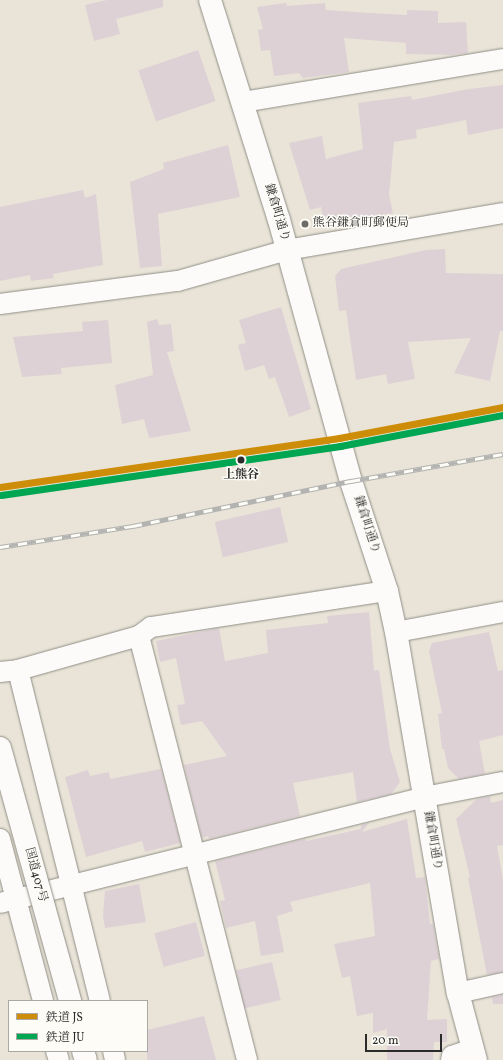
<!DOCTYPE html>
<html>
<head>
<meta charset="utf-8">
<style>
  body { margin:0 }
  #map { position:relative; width:503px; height:1060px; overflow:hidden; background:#e9e4d7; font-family:Vollkorn,"Noto Serif JP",serif }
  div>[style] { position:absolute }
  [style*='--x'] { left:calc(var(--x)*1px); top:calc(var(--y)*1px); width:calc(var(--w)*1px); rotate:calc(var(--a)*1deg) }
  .building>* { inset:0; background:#ddd1d6; transform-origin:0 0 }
  .roads { filter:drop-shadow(0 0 1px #908e87) drop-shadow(0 0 1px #908e87) }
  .street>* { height:20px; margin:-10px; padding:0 10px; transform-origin:10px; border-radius:10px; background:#fcfbf9 }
  .secondary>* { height:22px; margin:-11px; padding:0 11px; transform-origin:11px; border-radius:11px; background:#fcfbf9 }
  .highway>* { height:22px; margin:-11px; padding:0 11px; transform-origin:11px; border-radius:11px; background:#fcfbf9 }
  .rail>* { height:4.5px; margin-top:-2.25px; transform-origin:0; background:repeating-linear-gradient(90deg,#fdfcf7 0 9px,#b3b3b1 0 18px); box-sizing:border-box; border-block:1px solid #b3b3b1 }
  .bridges { filter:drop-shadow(0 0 1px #908e87) drop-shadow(0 0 1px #908e87) }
  .highway-bridge>* { height:22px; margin:-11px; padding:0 11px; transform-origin:11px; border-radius:11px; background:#fcfbf9 }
  .rail-1>* { height:7px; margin:-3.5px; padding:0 3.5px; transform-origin:3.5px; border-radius:3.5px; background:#ce8d09 }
  .rail-2>* { height:7px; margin:-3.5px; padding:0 3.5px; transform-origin:3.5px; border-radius:3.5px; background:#00a651 }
  .dots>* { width:11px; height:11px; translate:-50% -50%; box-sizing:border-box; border:2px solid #fdfcf7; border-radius:50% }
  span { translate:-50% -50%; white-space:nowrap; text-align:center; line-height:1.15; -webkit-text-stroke:3px #fdfcf7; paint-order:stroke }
  .street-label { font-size:12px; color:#2b2b2b }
  .poi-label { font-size:12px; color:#2b2b2b }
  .left { translate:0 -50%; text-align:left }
  .stop-label { font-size:12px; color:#2b2b2b; font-weight:700 }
  .legend { position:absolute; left:8px; top:1000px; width:140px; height:52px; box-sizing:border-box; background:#fdfcf7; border:1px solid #a9a8a5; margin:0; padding:5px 7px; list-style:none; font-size:12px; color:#2b2b2b }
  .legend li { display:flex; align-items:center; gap:8px; height:20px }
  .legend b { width:20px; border:1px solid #a9a8a5 }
  .scale { position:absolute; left:365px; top:1034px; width:77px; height:18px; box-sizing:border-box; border:2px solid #2b2b2b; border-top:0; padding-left:5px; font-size:12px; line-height:14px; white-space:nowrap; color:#2b2b2b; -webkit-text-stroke:3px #fdfcf7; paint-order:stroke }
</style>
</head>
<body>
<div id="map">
  <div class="building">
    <div style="clip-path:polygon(107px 0,163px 0,163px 7px,116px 19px,120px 34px,94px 41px,85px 5px)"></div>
    <div style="clip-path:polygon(286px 3px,287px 6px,325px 3px,326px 10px,369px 13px,407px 15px,407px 10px,438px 11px,438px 23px,466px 22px,468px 53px,452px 55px,406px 54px,406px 43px,344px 38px,349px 72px,303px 78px,299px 73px,274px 76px,270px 50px,261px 51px,258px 30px,263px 29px,257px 7px)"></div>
    <div style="left:198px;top:50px;width:54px;height:63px;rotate:71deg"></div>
    <div style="clip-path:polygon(503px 85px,503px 128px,468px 135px,466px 120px,416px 130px,417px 138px,394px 142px,389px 195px,393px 213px,325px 227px,321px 207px,310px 210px,289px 143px,322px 136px,326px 159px,363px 149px,358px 103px,411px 96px,412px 100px,469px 89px)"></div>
    <div style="clip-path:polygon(228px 145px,240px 197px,158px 214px,162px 266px,140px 268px,130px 182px,164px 169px,163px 163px)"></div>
    <div style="clip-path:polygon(83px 190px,85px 198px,96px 194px,103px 265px,53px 274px,54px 278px,31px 281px,30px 275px,0 281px,0 207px)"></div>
    <div style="clip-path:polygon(445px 249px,446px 273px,503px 274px,503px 331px,500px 331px,490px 381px,454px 373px,471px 338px,408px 342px,415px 379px,388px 384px,386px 374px,356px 380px,346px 310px,339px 311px,335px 276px,341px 269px,426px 250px)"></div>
    <div style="clip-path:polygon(281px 307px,311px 409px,289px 417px,275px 377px,269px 379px,264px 365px,245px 371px,238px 345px,246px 343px,239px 320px)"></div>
    <div style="clip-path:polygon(157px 319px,159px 325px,171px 324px,174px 351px,167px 352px,191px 431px,149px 438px,144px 419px,122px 424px,115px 385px,153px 375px,147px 322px)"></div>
    <div style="clip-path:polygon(108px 320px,112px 363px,61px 368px,62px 374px,22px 377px,13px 337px,83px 331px,82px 322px)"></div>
    <div style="left:280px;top:507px;width:36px;height:67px;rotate:77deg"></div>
    <div style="clip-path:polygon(369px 612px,374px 671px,379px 670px,390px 749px,400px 782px,391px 794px,357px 802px,353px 772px,293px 783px,300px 816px,209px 839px,208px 836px,202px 838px,184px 765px,227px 756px,202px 721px,181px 725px,177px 705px,185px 704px,176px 658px,160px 662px,156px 641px,219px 628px,225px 661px,268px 653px,266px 630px,328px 623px,327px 616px)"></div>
    <div style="clip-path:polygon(489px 632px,498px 671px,503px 670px,503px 735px,479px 741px,485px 774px,459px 779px,448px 768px,444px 749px,442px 749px,438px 714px,442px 713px,429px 651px,432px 643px)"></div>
    <div style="clip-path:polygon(161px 769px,180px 843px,145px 852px,142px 841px,86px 857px,65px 777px,88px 770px,90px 776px,109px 772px,110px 779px)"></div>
    <div style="clip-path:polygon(490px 796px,491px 803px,503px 800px,503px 845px,497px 846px,503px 880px,503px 972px,487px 975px,468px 878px,470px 877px,456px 819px,477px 799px)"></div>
    <div style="clip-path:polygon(407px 819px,416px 878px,425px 877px,430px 924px,433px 924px,439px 959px,431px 961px,427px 1020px,447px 1019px,447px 1042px,434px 1042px,433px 1060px,387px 1060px,387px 1029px,373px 1033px,373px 1013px,357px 1016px,350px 976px,342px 978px,334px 944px,375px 936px,370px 883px,290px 902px,293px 911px,277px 916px,284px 952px,261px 956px,255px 921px,226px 928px,220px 901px,225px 900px,215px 861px,305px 839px,306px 841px,361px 829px,361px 825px,369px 823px,362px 832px)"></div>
    <div style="clip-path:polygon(139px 884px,146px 922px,105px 928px,103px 916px,105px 891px)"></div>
    <div style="left:196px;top:922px;width:35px;height:43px;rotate:75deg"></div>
    <div style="left:272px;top:962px;width:39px;height:37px;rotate:77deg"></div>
    <div style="clip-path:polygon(503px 995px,503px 1004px,493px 1004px,492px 997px)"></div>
    <div style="clip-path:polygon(204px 1016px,216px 1060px,147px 1060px,147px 1030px)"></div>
  </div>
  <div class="roads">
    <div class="street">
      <div style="--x:243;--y:102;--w:264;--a:-9.4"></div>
      <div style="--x:0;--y:304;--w:179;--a:-7.4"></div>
      <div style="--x:178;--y:281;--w:113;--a:-15.9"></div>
      <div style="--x:287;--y:250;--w:219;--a:-9.7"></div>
      <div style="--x:396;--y:632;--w:109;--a:-10.6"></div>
      <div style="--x:139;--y:636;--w:438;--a:75.7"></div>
      <div style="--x:18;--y:670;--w:341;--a:76.1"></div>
      <div style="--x:0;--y:672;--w:18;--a:-6"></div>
      <div style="--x:18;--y:670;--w:126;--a:-15.7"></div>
      <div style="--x:139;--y:636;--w:15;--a:-37"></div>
      <div style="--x:151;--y:627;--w:239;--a:-8.7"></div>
      <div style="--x:0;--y:839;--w:168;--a:75.1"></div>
      <div style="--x:0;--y:903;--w:438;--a:-14"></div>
      <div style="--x:425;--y:797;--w:79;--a:-10.9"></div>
      <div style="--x:458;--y:993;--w:46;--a:-12.5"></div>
      <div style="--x:56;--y:1051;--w:9;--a:72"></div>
      <div style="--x:113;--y:1051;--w:9;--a:77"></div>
      <div style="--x:451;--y:1060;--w:4;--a:-76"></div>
      <div style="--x:452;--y:1056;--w:21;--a:-19"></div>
    </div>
    <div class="secondary">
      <div style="--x:210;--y:0;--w:231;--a:72.6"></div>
      <div style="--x:279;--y:220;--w:271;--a:74.6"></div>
      <div style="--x:351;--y:481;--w:116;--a:71.9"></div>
      <div style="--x:387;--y:591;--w:42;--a:77.6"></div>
      <div style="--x:396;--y:632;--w:366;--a:80.3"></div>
      <div style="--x:458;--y:993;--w:69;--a:75"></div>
    </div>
    <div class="highway">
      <div style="--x:83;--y:1051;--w:9;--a:72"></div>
    </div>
  </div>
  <div class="rail">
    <div style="--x:0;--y:547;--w:135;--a:-9"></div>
    <div style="--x:133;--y:526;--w:223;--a:-11.7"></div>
    <div style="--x:351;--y:481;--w:154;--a:-10.1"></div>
  </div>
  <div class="bridges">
    <div class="highway-bridge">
      <div style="--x:0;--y:748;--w:263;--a:74.5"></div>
    </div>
  </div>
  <div class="rail-1">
    <div style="--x:0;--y:487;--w:343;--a:-8.2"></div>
    <div style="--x:339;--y:438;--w:167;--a:-10.7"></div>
  </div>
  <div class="rail-2">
    <div style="--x:1;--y:495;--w:343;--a:-8.2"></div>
    <div style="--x:340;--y:446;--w:166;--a:-10.8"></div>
  </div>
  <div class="dots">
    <div style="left:305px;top:224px;background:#6e6c67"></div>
    <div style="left:241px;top:460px;background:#2b2b2b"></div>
  </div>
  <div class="street-label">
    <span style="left:276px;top:213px;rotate:73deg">鎌倉町通り</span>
    <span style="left:366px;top:525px;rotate:72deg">鎌倉町通り</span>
    <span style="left:432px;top:841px;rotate:80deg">鎌倉町通り</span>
    <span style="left:35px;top:875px;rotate:75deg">国道407号</span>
  </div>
  <div class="poi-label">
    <span class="left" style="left:313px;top:224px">熊谷鎌倉町郵便局</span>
  </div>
  <div class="stop-label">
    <span style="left:241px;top:476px">上熊谷</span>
  </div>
  <ul class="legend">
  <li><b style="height:5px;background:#ce8d09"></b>鉄道 JS</li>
  <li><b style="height:5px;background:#00a651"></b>鉄道 JU</li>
  </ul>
  <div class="scale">20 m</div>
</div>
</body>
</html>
